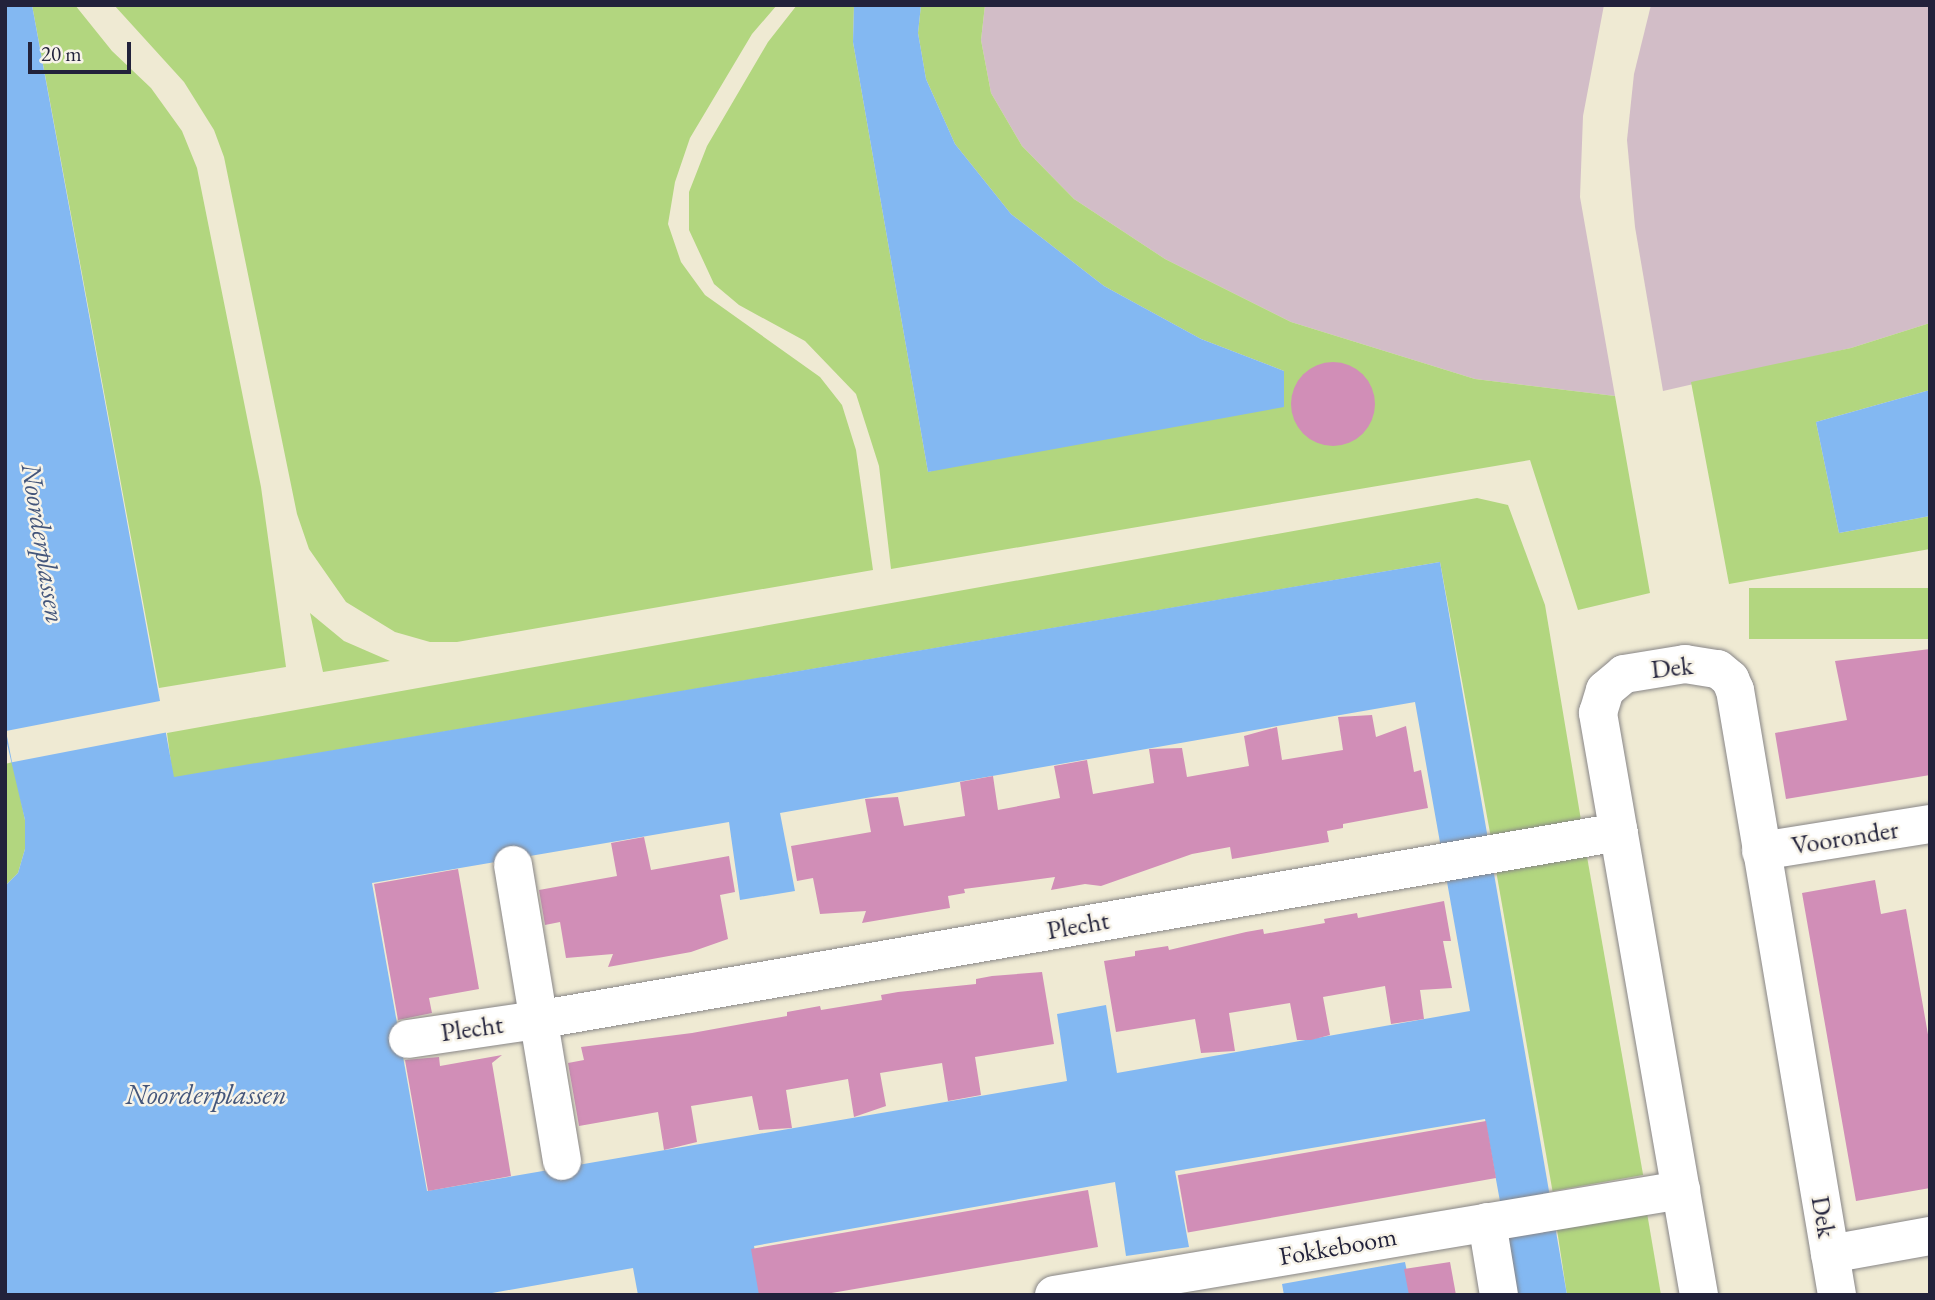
<!DOCTYPE html>
<html>
<head>
<meta charset="utf-8">
<style>
  body { margin:0 }
  #map { position:relative; width:1935px; height:1300px; overflow:hidden; background:#efead3; font-family:"EB Garamond",serif }
  div>[style] { position:absolute }
  [style*='--x'] { left:calc(var(--x)*1px); top:calc(var(--y)*1px); width:calc(var(--w)*1px); rotate:calc(var(--a)*1deg) }
  .industrial>* { inset:0; background:#d2bdc7 }
  .green>* { inset:0; background:#b2d67f; transform-origin:0 0 }
  .water>* { inset:0; background:#83b8f2 }
  .pier>* { inset:0; background:#efead3; transform-origin:0 0 }
  .building>* { inset:0; background:#d18eb7; transform-origin:0 0 }
  .round { border-radius:50% }
  .roads { filter:drop-shadow(0 0 2px #888687) drop-shadow(0 0 2px #888687) }
  .street>* { height:38px; margin:-19px; padding:0 19px; transform-origin:19px; border-radius:19px; background:#fff }
  span { translate:-50% -50%; white-space:nowrap; text-align:center; line-height:1.15; -webkit-text-stroke:5px #f7f3e8; paint-order:stroke }
  .street-label { font-size:26px; color:#22223b }
  .water-label { font-size:28px; color:#44567b; font-style:italic }
  .frame { position:absolute; inset:0; border:7px solid #22223b; pointer-events:none }
  .scale { position:absolute; left:28px; top:42px; width:103px; height:32px; box-sizing:border-box; border:4px solid #22223b; border-top:0; padding-left:9px; font-size:21px; line-height:24px; white-space:nowrap; color:#22223b; -webkit-text-stroke:5px #f7f3e8; paint-order:stroke }
</style>
</head>
<body>
<div id="map">
  <div class="industrial">
    <div style="clip-path:polygon(985px 5px,1604px 5px,1583px 116px,1580px 197px,1615px 396px,1475px 379px,1291px 322px,1165px 259px,1074px 199px,1022px 146px,991px 93px,981px 40px)"></div>
    <div style="clip-path:polygon(1651px 5px,1930px 5px,1930px 323px,1851px 348px,1663px 391px,1635px 227px,1627px 140px,1634px 74px)"></div>
  </div>
  <div class="green">
    <div style="clip-path:polygon(32px 5px,75px 5px,112px 51px,151px 88px,182px 131px,197px 168px,261px 487px,286px 667px,159px 688px)"></div>
    <div style="clip-path:polygon(114px 5px,777px 5px,752px 34px,690px 138px,675px 182px,668px 224px,681px 262px,705px 295px,820px 377px,842px 405px,856px 450px,873px 570px,457px 642px,430px 642px,395px 632px,346px 602px,309px 549px,297px 514px,224px 157px,214px 130px,184px 82px)"></div>
    <div style="clip-path:polygon(797px 5px,854px 5px,853px 42px,928px 472px,1284px 371px,1201px 339px,1104px 286px,1011px 214px,955px 144px,926px 79px,918px 33px,921px 5px,985px 5px,981px 40px,991px 93px,1022px 146px,1074px 199px,1165px 259px,1291px 322px,1475px 379px,1615px 396px,1650px 593px,1578px 610px,1530px 460px,891px 569px,879px 466px,856px 394px,805px 341px,739px 305px,714px 284px,689px 230px,689px 192px,707px 146px,768px 42px)"></div>
    <div style="clip-path:polygon(1930px 323px,1930px 390px,1816px 422px,1839px 533px,1930px 516px,1930px 549px,1729px 584px,1691px 382px,1851px 348px)"></div>
    <div style="clip-path:polygon(1477px 498px,1508px 505px,1545px 605px,1581px 820px,1491px 838px,1440px 562px,173px 778px,167px 733px)"></div>
    <div style="left:1930px;top:588px;width:51px;height:181px;rotate:90deg"></div>
    <div style="clip-path:polygon(310px 613px,344px 641px,390px 661px,323px 672px)"></div>
    <div style="clip-path:polygon(13px 762px,25px 820px,25px 849px,18px 873px,5px 886px,5px 764px)"></div>
    <div style="left:1586px;top:851px;width:329px;height:92px;rotate:80deg"></div>
    <div style="clip-path:polygon(1646px 1207px,1661px 1295px,1567px 1295px,1556px 1223px)"></div>
  </div>
  <div class="water">
    <div style="clip-path:polygon(evenodd,5px 5px,32px 5px,174px 777px,1440px 562px,1567px 1295px,1517px 1295px,1485px 1119px,1175px 1171px,1189px 1247px,1126px 1256px,1115px 1182px,754px 1246px,763px 1295px,638px 1295px,633px 1268px,481px 1295px,5px 1295px,5px 886px,18px 873px,25px 849px,25px 820px,5px 735px,5px 5px,1415px 702px,1470px 1011px,1117px 1073px,1106px 1005px,1057px 1014px,1067px 1081px,427px 1191px,372px 883px,729px 822px,740px 900px,795px 891px,780px 813px,1415px 702px)"></div>
    <div style="clip-path:polygon(854px 5px,921px 5px,918px 33px,926px 79px,955px 144px,1011px 214px,1104px 286px,1201px 339px,1284px 371px,1284px 407px,928px 472px,853px 42px)"></div>
    <div style="clip-path:polygon(1930px 390px,1930px 516px,1839px 533px,1816px 422px)"></div>
    <div style="clip-path:polygon(1405px 1262px,1412px 1295px,1284px 1295px,1282px 1284px)"></div>
  </div>
  <div class="pier">
    <div style="left:165px;top:700px;width:32px;height:162px;rotate:79deg"></div>
  </div>
  <div class="building">
    <div class="round" style="left:1291px;top:362px;width:84px;height:84px"></div>
    <div style="clip-path:polygon(1930px 649px,1930px 775px,1786px 799px,1775px 733px,1847px 720px,1835px 661px)"></div>
    <div style="clip-path:polygon(1372px 715px,1376px 737px,1406px 726px,1414px 772px,1421px 770px,1428px 808px,1343px 824px,1343px 828px,1327px 831px,1329px 842px,1232px 859px,1230px 847px,1192px 854px,1101px 886px,1085px 884px,1051px 890px,1055px 877px,964px 889px,965px 893px,948px 896px,950px 908px,862px 923px,866px 911px,820px 914px,813px 878px,797px 881px,791px 846px,871px 832px,865px 799px,898px 797px,904px 826px,965px 816px,960px 782px,993px 776px,998px 810px,1060px 798px,1054px 766px,1087px 760px,1093px 794px,1154px 783px,1149px 749px,1182px 748px,1187px 777px,1249px 766px,1244px 736px,1277px 727px,1282px 760px,1343px 750px,1338px 717px)"></div>
    <div style="clip-path:polygon(644px 837px,651px 870px,729px 856px,735px 892px,720px 895px,728px 939px,691px 952px,608px 967px,613px 954px,566px 958px,560px 922px,545px 925px,539px 890px,617px 876px,611px 843px)"></div>
    <div style="clip-path:polygon(458px 869px,479px 989px,429px 998px,432px 1013px,398px 1020px,374px 884px)"></div>
    <div style="clip-path:polygon(1875px 880px,1881px 914px,1906px 909px,1930px 1046px,1930px 1188px,1856px 1201px,1802px 893px)"></div>
    <div style="clip-path:polygon(1444px 901px,1451px 941px,1443px 941px,1452px 988px,1420px 990px,1424px 1019px,1391px 1024px,1385px 986px,1323px 997px,1330px 1035px,1311px 1040px,1297px 1040px,1290px 1003px,1229px 1013px,1235px 1051px,1201px 1053px,1195px 1019px,1116px 1032px,1104px 961px,1135px 956px,1135px 951px,1168px 946px,1169px 950px,1246px 932px,1263px 929px,1264px 934px,1325px 923px,1324px 919px,1357px 913px,1358px 918px)"></div>
    <div style="clip-path:polygon(1042px 972px,1054px 1044px,975px 1057px,981px 1095px,948px 1101px,942px 1063px,880px 1073px,886px 1106px,854px 1117px,848px 1079px,786px 1090px,792px 1128px,759px 1130px,752px 1096px,691px 1106px,697px 1142px,664px 1150px,658px 1112px,579px 1126px,568px 1063px,584px 1060px,581px 1047px,692px 1033px,787px 1016px,787px 1012px,820px 1006px,821px 1010px,882px 1000px,881px 995px,898px 992px,976px 984px,976px 979px,992px 976px)"></div>
    <div style="clip-path:polygon(502px 1055px,492px 1063px,511px 1176px,428px 1191px,405px 1060px,439px 1057px,440px 1066px)"></div>
    <div style="left:1486px;top:1121px;width:58px;height:313px;rotate:80deg"></div>
    <div style="clip-path:polygon(1088px 1190px,1098px 1247px,820px 1295px,759px 1295px,751px 1249px)"></div>
    <div style="clip-path:polygon(1450px 1262px,1456px 1295px,1409px 1295px,1404px 1269px)"></div>
  </div>
  <div class="roads">
    <div class="street">
      <div style="--x:1761;--y:851;--w:171;--a:-9.1"></div>
      <div style="--x:513;--y:865;--w:300;--a:80.6"></div>
      <div style="--x:408;--y:1039;--w:130;--a:-8.4"></div>
      <div style="--x:537;--y:1020;--w:1098;--a:-9.86"></div>
      <div style="--x:1487;--y:1222;--w:74;--a:80.7"></div>
      <div style="--x:1830;--y:1254;--w:102;--a:-10.2"></div>
      <div style="--x:1054;--y:1295;--w:636;--a:-9.51"></div>
      <div style="--x:1699;--y:1295;--w:591;--a:-99.85"></div>
      <div style="--x:1598;--y:713;--w:24;--a:-73"></div>
      <div style="--x:1605;--y:690;--w:25;--a:-40"></div>
      <div style="--x:1624;--y:674;--w:62;--a:-9.3"></div>
      <div style="--x:1685;--y:664;--w:33;--a:9"></div>
      <div style="--x:1718;--y:669;--w:16;--a:40"></div>
      <div style="--x:1730;--y:679;--w:12;--a:66"></div>
      <div style="--x:1735;--y:690;--w:614;--a:80.43"></div>
    </div>
  </div>
  <div class="street-label">
    <span style="left:1672px;top:668px;rotate:-6deg">Dek</span>
    <span style="left:1845px;top:838px;rotate:-9deg">Vooronder</span>
    <span style="left:1078px;top:926px;rotate:-10deg">Plecht</span>
    <span style="left:472px;top:1029px;rotate:-8deg">Plecht</span>
    <span style="left:1823px;top:1217px;rotate:80deg">Dek</span>
    <span style="left:1338px;top:1247px;rotate:-10deg">Fokkeboom</span>
  </div>
  <div class="water-label">
    <span style="left:44px;top:543px;rotate:81deg">Noorderplassen</span>
    <span style="left:206px;top:1094px">Noorderplassen</span>
  </div>
  <div class="frame"></div>
  <div class="scale">20 m</div>
</div>
</body>
</html>
